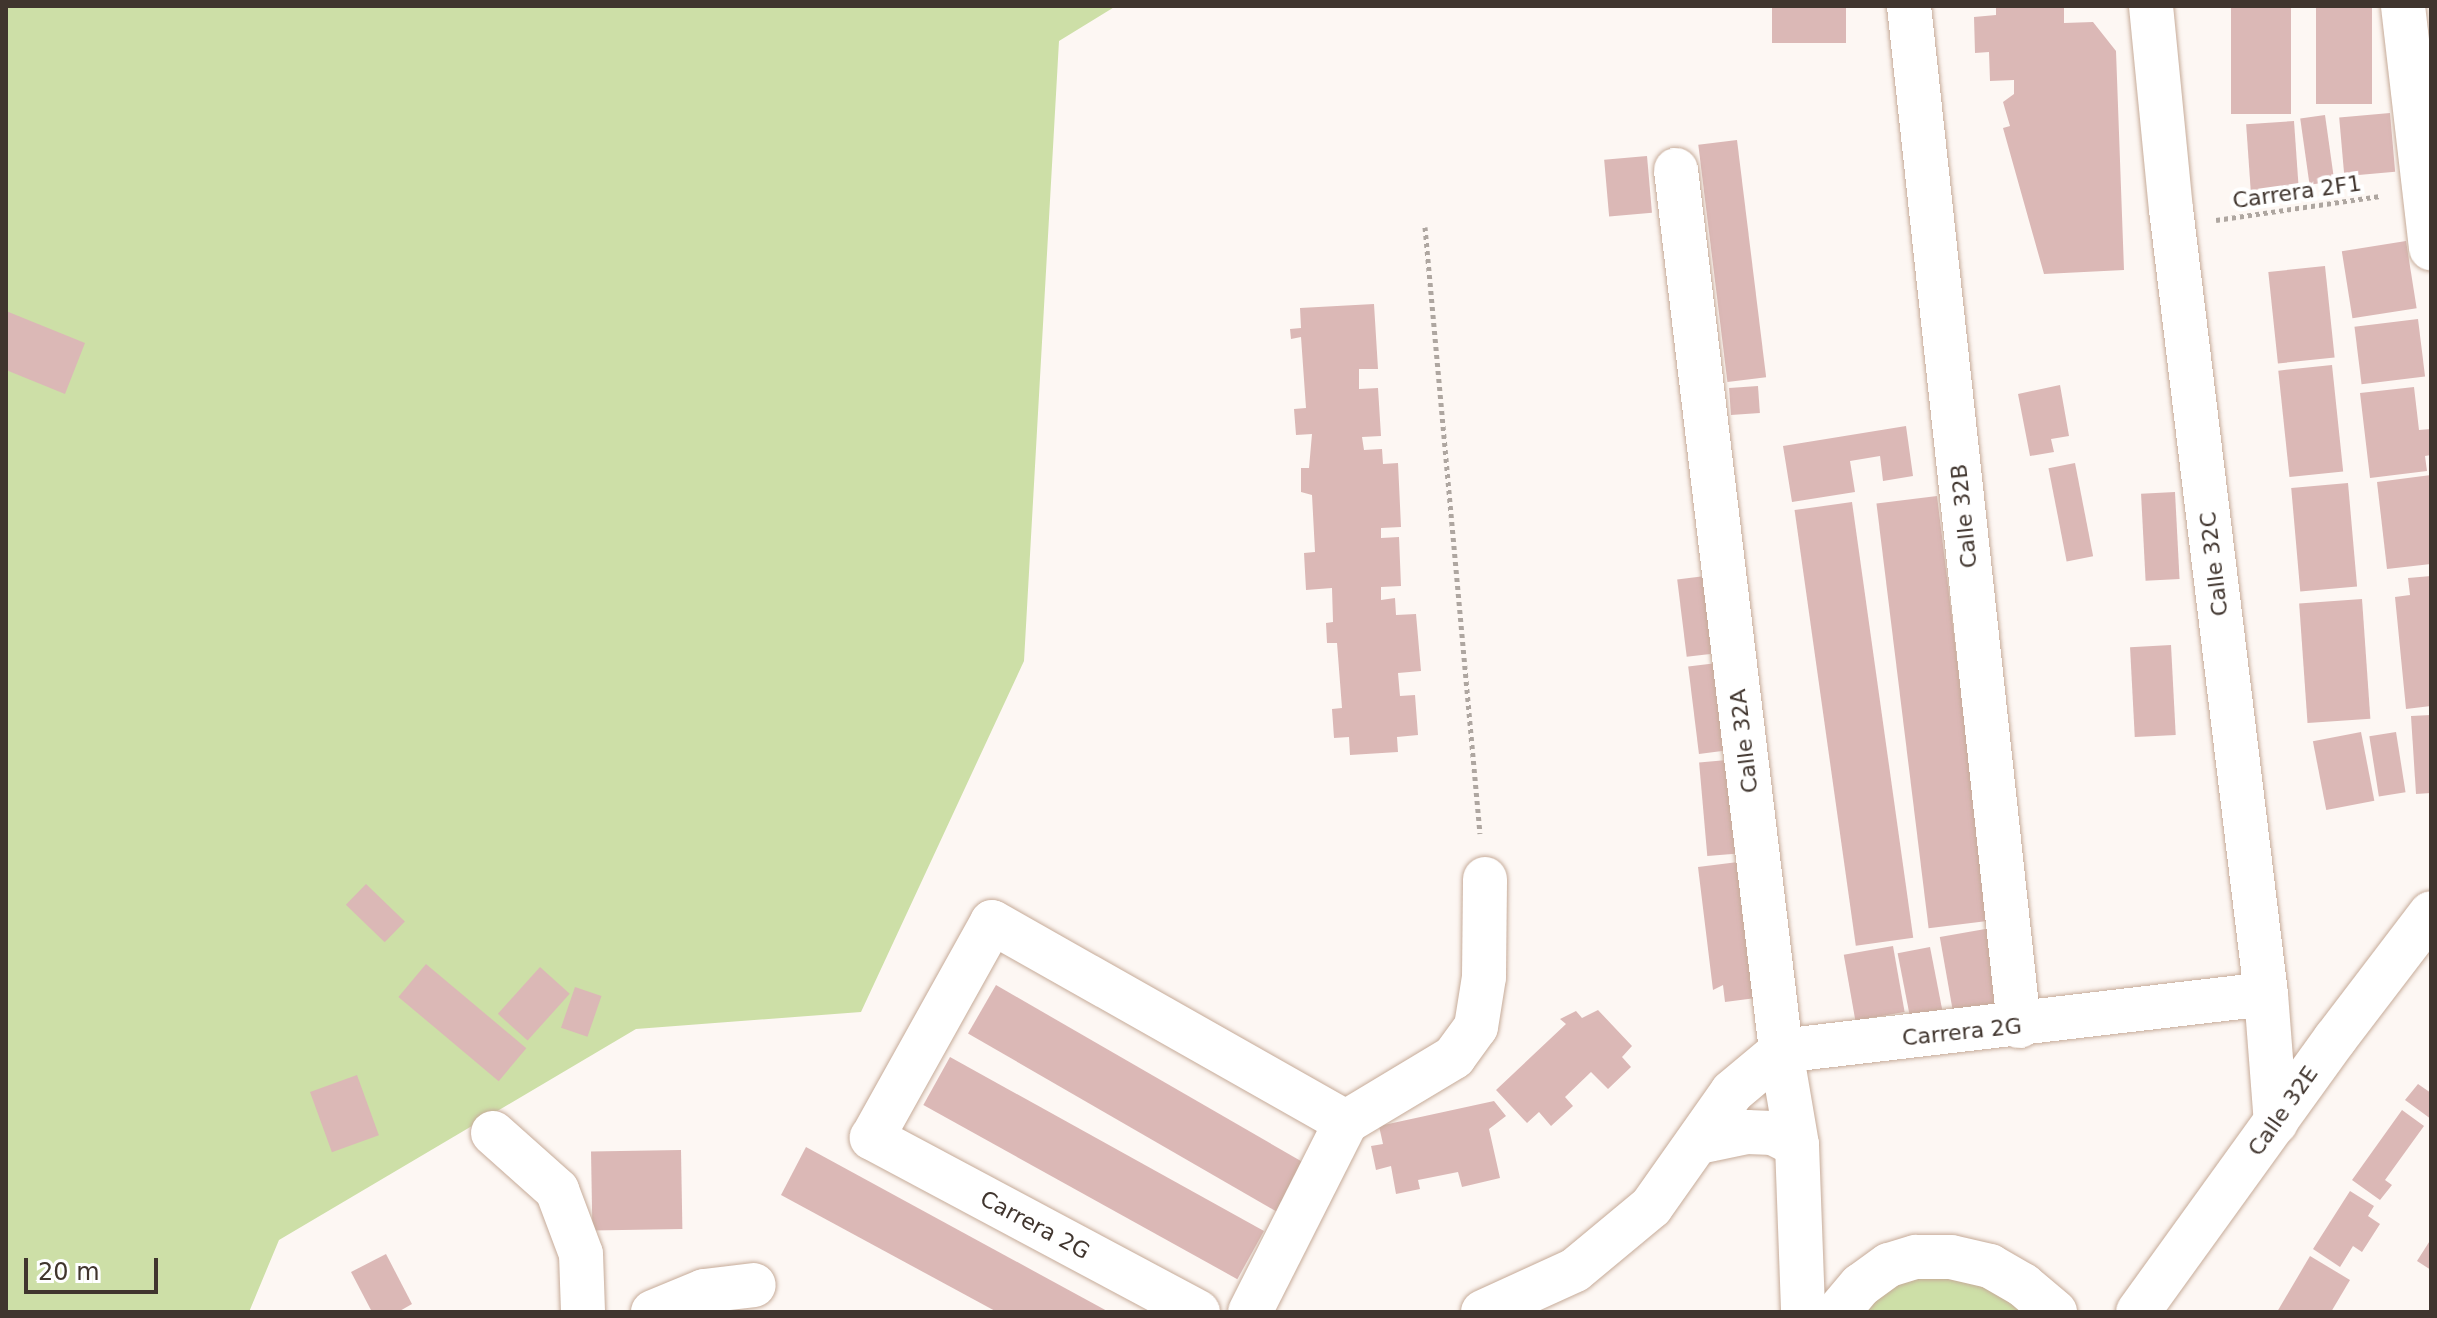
<!DOCTYPE html>
<html>
<head>
<meta charset="utf-8">
<style>
  body { margin:0 }
  #map { position:relative; width:2437px; height:1318px; overflow:hidden; background:#fdf7f3; font-family:"DejaVu Sans",sans-serif }
  div>[style] { position:absolute }
  [style*='--x'] { left:calc(var(--x)*1px); top:calc(var(--y)*1px); width:calc(var(--w)*1px); rotate:calc(var(--a)*1deg) }
  .green>* { inset:0; background:#cddfa7 }
  .building>* { inset:0; background:#dbb8b6; transform-origin:0 0 }
  .path>* { height:5px; margin-top:-2.5px; transform-origin:0; background:repeating-linear-gradient(90deg,#aea6a0 0 4px,transparent 0 8px) }
  .roads { filter:drop-shadow(0 0 2px #c6ab99) drop-shadow(0 0 2px #c6ab99) }
  .minor>* { height:44px; margin:-22px; padding:0 22px; transform-origin:22px; border-radius:22px; background:#fff }
  span { translate:-50% -50%; white-space:nowrap; text-align:center; line-height:1.15; -webkit-text-stroke:8px #fff; paint-order:stroke }
  .street-label { font-size:22px; color:#40352e }
  .frame { position:absolute; inset:0; border:8px solid #40352e; pointer-events:none }
  .scale { position:absolute; left:24px; top:1258px; width:134px; height:36px; box-sizing:border-box; border:4px solid #40352e; border-top:0; padding-left:10px; font-size:24px; line-height:28px; white-space:nowrap; color:#40352e; -webkit-text-stroke:6px #fff; paint-order:stroke }
</style>
</head>
<body>
<div id="map">
  <div class="green">
    <div style="clip-path:polygon(6px 6px,1116px 6px,1059px 41px,1024px 661px,861px 1012px,636px 1029px,279px 1240px,249px 1312px,6px 1312px)"></div>
    <div style="clip-path:polygon(1888px 1274px,1981px 1276px,2029px 1312px,1854px 1312px)"></div>
  </div>
  <div class="building">
    <div style="left:1772px;top:6px;width:74px;height:37px"></div>
    <div style="clip-path:polygon(1996px 6px,2064px 6px,2064px 23px,2093px 22px,2116px 51px,2124px 270px,2044px 274px,2003px 128px,2010px 126px,2003px 102px,2014px 94px,2014px 80px,1990px 81px,1989px 52px,1975px 53px,1974px 17px,1996px 15px)"></div>
    <div style="left:2231px;top:6px;width:60px;height:108px"></div>
    <div style="left:2316px;top:6px;width:56px;height:98px"></div>
    <div style="left:2390px;top:113px;width:59px;height:51px;rotate:85deg"></div>
    <div style="left:2325px;top:115px;width:67px;height:25px;rotate:82deg"></div>
    <div style="left:2294px;top:121px;width:66px;height:48px;rotate:86deg"></div>
    <div style="left:1737px;top:140px;width:239px;height:39px;rotate:83deg"></div>
    <div style="left:1647px;top:156px;width:57px;height:43px;rotate:85deg"></div>
    <div style="left:2406px;top:241px;width:68px;height:65px;rotate:81deg"></div>
    <div style="left:2325px;top:266px;width:92px;height:57px;rotate:84deg"></div>
    <div style="clip-path:polygon(1374px 304px,1378px 369px,1359px 369px,1359px 389px,1378px 388px,1381px 436px,1362px 437px,1364px 450px,1382px 449px,1383px 464px,1398px 463px,1401px 527px,1381px 528px,1381px 538px,1399px 537px,1401px 586px,1381px 587px,1381px 600px,1395px 598px,1396px 615px,1416px 614px,1421px 671px,1398px 673px,1400px 696px,1415px 695px,1418px 735px,1397px 737px,1398px 752px,1350px 755px,1349px 737px,1334px 738px,1332px 709px,1342px 708px,1337px 643px,1327px 643px,1326px 623px,1333px 622px,1332px 588px,1306px 590px,1304px 553px,1315px 552px,1312px 495px,1301px 492px,1301px 468px,1309px 468px,1312px 434px,1296px 435px,1294px 409px,1306px 408px,1301px 337px,1291px 339px,1290px 329px,1301px 328px,1300px 308px)"></div>
    <div style="clip-path:polygon(6px 311px,85px 343px,65px 394px,6px 370px)"></div>
    <div style="left:2418px;top:319px;width:58px;height:64px;rotate:83deg"></div>
    <div style="left:2332px;top:365px;width:107px;height:54px;rotate:84deg"></div>
    <div style="clip-path:polygon(2060px 385px,2069px 436px,2051px 439px,2054px 452px,2030px 456px,2018px 394px)"></div>
    <div style="left:1758px;top:386px;width:27px;height:29px;rotate:86deg"></div>
    <div style="clip-path:polygon(2414px 387px,2419px 430px,2431px 429px,2431px 455px,2425px 456px,2427px 471px,2370px 478px,2360px 393px)"></div>
    <div style="clip-path:polygon(1906px 426px,1913px 476px,1883px 481px,1880px 456px,1850px 461px,1855px 492px,1792px 502px,1783px 446px)"></div>
    <div style="left:2075px;top:463px;width:95px;height:27px;rotate:79deg"></div>
    <div style="clip-path:polygon(2431px 475px,2431px 564px,2387px 569px,2377px 482px)"></div>
    <div style="left:2348px;top:483px;width:104px;height:57px;rotate:85deg"></div>
    <div style="left:2175px;top:492px;width:87px;height:34px;rotate:87deg"></div>
    <div style="left:1937px;top:496px;width:428px;height:61px;rotate:83deg"></div>
    <div style="left:1852px;top:502px;width:440px;height:58px;rotate:82deg"></div>
    <div style="left:1705px;top:576px;width:78px;height:28px;rotate:83deg"></div>
    <div style="clip-path:polygon(2431px 576px,2431px 706px,2406px 709px,2395px 597px,2410px 595px,2408px 578px)"></div>
    <div style="left:2362px;top:599px;width:120px;height:63px;rotate:86deg"></div>
    <div style="left:2171px;top:645px;width:90px;height:41px;rotate:87deg"></div>
    <div style="left:1717px;top:663px;width:88px;height:29px;rotate:83deg"></div>
    <div style="clip-path:polygon(2431px 715px,2431px 793px,2416px 794px,2411px 716px)"></div>
    <div style="left:2361px;top:732px;width:70px;height:49px;rotate:79deg"></div>
    <div style="left:2396px;top:732px;width:61px;height:27px;rotate:81deg"></div>
    <div style="left:1727px;top:760px;width:94px;height:28px;rotate:85deg"></div>
    <div style="clip-path:polygon(1738px 862px,1756px 998px,1725px 1002px,1723px 985px,1713px 990px,1698px 867px)"></div>
    <div style="left:366px;top:884px;width:54px;height:29px;rotate:44deg"></div>
    <div style="left:1991px;top:928px;width:77px;height:52px;rotate:80deg"></div>
    <div style="left:1893px;top:946px;width:67px;height:50px;rotate:80deg"></div>
    <div style="left:1930px;top:947px;width:64px;height:33px;rotate:79deg"></div>
    <div style="left:426px;top:964px;width:131px;height:43px;rotate:40deg"></div>
    <div style="left:540px;top:967px;width:40px;height:63px;rotate:42deg"></div>
    <div style="left:996px;top:985px;width:362px;height:56px;rotate:30deg"></div>
    <div style="left:575px;top:987px;width:28px;height:43px;rotate:19deg"></div>
    <div style="clip-path:polygon(1598px 1010px,1632px 1046px,1622px 1057px,1631px 1067px,1608px 1089px,1591px 1072px,1565px 1097px,1573px 1106px,1551px 1126px,1539px 1112px,1527px 1123px,1496px 1090px,1566px 1024px,1560px 1019px,1576px 1011px,1582px 1018px)"></div>
    <div style="left:950px;top:1057px;width:359px;height:55px;rotate:29deg"></div>
    <div style="left:357px;top:1075px;width:64px;height:50px;rotate:70deg"></div>
    <div style="clip-path:polygon(2418px 1084px,2431px 1093px,2431px 1119px,2405px 1100px)"></div>
    <div style="clip-path:polygon(1494px 1101px,1506px 1116px,1489px 1129px,1500px 1178px,1462px 1187px,1458px 1172px,1418px 1180px,1420px 1189px,1396px 1194px,1391px 1166px,1376px 1170px,1371px 1146px,1383px 1144px,1379px 1126px)"></div>
    <div style="clip-path:polygon(2402px 1110px,2424px 1126px,2385px 1180px,2392px 1185px,2380px 1200px,2352px 1180px)"></div>
    <div style="clip-path:polygon(806px 1147px,1109px 1312px,997px 1312px,781px 1195px)"></div>
    <div style="left:681px;top:1150px;width:79px;height:90px;rotate:89deg"></div>
    <div style="clip-path:polygon(2350px 1191px,2374px 1206px,2368px 1216px,2380px 1224px,2362px 1252px,2353px 1246px,2340px 1267px,2313px 1249px)"></div>
    <div style="clip-path:polygon(2431px 1239px,2431px 1270px,2417px 1261px)"></div>
    <div style="clip-path:polygon(386px 1254px,412px 1304px,398px 1312px,372px 1312px,351px 1272px)"></div>
    <div style="clip-path:polygon(2310px 1256px,2350px 1280px,2331px 1312px,2277px 1312px)"></div>
  </div>
  <div class="path">
    <div style="--x:2216;--y:220;--w:166;--a:-8.3"></div>
    <div style="--x:1425;--y:227;--w:609;--a:84.82"></div>
  </div>
  <div class="roads">
    <div class="minor">
      <div style="--x:1909;--y:6;--w:1026;--a:83.84"></div>
      <div style="--x:2151;--y:6;--w:204;--a:84.4"></div>
      <div style="--x:2171;--y:209;--w:791;--a:83.1"></div>
      <div style="--x:2266;--y:994;--w:129;--a:85.6"></div>
      <div style="--x:2403;--y:6;--w:244;--a:83.4"></div>
      <div style="--x:1676;--y:170;--w:887;--a:83.2"></div>
      <div style="--x:1781;--y:1051;--w:95;--a:80.3"></div>
      <div style="--x:1797;--y:1145;--w:167;--a:87.9"></div>
      <div style="--x:493;--y:1133;--w:86;--a:41.7"></div>
      <div style="--x:557;--y:1190;--w:68;--a:69.4"></div>
      <div style="--x:581;--y:1254;--w:58;--a:88"></div>
      <div style="--x:1699;--y:1142;--w:49;--a:-11.8"></div>
      <div style="--x:1747;--y:1132;--w:26;--a:2"></div>
      <div style="--x:1773;--y:1133;--w:27;--a:27"></div>
      <div style="--x:653;--y:1312;--w:55;--a:-22.4"></div>
      <div style="--x:704;--y:1291;--w:50;--a:-6.8"></div>
      <div style="--x:1198;--y:1312;--w:370;--a:-151.9"></div>
      <div style="--x:872;--y:1138;--w:247;--a:-60.9"></div>
      <div style="--x:992;--y:922;--w:407;--a:29.5"></div>
      <div style="--x:1250;--y:1312;--w:213;--a:-63.2"></div>
      <div style="--x:1346;--y:1122;--w:126;--a:-31"></div>
      <div style="--x:1454;--y:1057;--w:37;--a:-54"></div>
      <div style="--x:1476;--y:1027;--w:51;--a:-80.9"></div>
      <div style="--x:1484;--y:977;--w:98;--a:-89.4"></div>
      <div style="--x:1483;--y:1312;--w:101;--a:-24.5"></div>
      <div style="--x:1575;--y:1270;--w:99;--a:-39.7"></div>
      <div style="--x:1651;--y:1207;--w:141;--a:-54.8"></div>
      <div style="--x:1732;--y:1092;--w:64;--a:-39.9"></div>
      <div style="--x:1781;--y:1051;--w:488;--a:-6.7"></div>
      <div style="--x:1838;--y:1312;--w:35;--a:-50"></div>
      <div style="--x:1861;--y:1285;--w:34;--a:-36"></div>
      <div style="--x:1889;--y:1265;--w:28;--a:-17"></div>
      <div style="--x:1916;--y:1257;--w:35;--a:0"></div>
      <div style="--x:1951;--y:1257;--w:40;--a:13"></div>
      <div style="--x:1990;--y:1266;--w:38;--a:30"></div>
      <div style="--x:2023;--y:1285;--w:42;--a:40.2"></div>
      <div style="--x:2138;--y:1312;--w:337;--a:-54.2"></div>
      <div style="--x:2335;--y:1039;--w:158;--a:-52.7"></div>
    </div>
  </div>
  <div class="street-label">
    <span style="left:2297px;top:192px;rotate:-8deg">Carrera 2F1</span>
    <span style="left:1964px;top:516px;rotate:-96deg">Calle 32B</span>
    <span style="left:2214px;top:564px;rotate:-97deg">Calle 32C</span>
    <span style="left:1744px;top:741px;rotate:-97deg">Calle 32A</span>
    <span style="left:1962px;top:1032px;rotate:-6deg">Carrera 2G</span>
    <span style="left:2283px;top:1111px;rotate:-55deg">Calle 32E</span>
    <span style="left:1035px;top:1225px;rotate:28deg">Carrera 2G</span>
  </div>
  <div class="frame"></div>
  <div class="scale">20 m</div>
</div>
</body>
</html>
